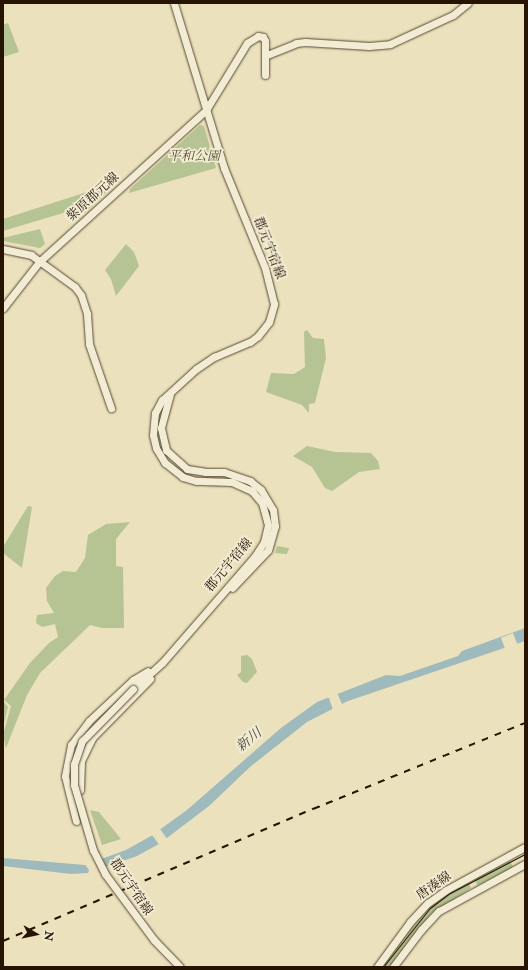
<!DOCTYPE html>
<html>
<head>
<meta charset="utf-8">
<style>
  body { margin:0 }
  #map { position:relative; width:528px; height:970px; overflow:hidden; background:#ebe1bd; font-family:"IM FELL Double Pica","Noto Serif JP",serif }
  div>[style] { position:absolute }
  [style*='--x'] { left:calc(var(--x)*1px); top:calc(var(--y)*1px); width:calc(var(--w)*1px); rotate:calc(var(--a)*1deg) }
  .green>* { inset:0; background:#b6c392; transform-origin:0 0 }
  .water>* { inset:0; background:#9ebabc }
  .pier>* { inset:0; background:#ebe1bd; transform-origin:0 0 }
  .roads { filter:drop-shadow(0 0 1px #574730) drop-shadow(0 0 1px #574730) }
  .minor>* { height:7px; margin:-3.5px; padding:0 3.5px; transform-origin:3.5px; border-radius:3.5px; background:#f2ecd4 }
  .tram>* { height:1px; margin:-0.5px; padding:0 0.5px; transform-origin:0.5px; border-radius:0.5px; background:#261401 }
  .rail>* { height:2px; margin-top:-1px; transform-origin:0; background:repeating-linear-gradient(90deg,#261401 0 7px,transparent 0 14px) }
  .bridges { filter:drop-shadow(0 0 1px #574730) drop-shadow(0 0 1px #574730) }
  .minor-bridge>* { height:7px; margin:-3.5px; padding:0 3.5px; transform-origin:3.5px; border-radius:3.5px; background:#f2ecd4 }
  span { translate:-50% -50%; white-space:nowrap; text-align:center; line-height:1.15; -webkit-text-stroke:3.5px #f2ecd4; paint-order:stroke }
  .park-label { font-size:13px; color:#585134; font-style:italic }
  .street-label { font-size:13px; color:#261401 }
  .water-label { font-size:14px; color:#504e42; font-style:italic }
  .frame { position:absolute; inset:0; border:4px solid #261401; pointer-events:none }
  .north { position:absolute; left:16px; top:914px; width:40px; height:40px; -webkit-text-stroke:3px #f2ecd4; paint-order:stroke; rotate:99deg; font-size:11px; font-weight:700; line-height:16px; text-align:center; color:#261401 }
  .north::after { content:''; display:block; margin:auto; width:14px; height:18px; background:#261401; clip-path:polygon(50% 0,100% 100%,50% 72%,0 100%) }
</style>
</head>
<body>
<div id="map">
  <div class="green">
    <div style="clip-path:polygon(8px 23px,19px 52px,3px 57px,3px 25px)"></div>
    <div style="clip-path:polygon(200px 125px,204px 126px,216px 168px,129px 193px,130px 189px)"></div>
    <div style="clip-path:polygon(108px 190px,83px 214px,63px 213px,3px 231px,3px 219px,90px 191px)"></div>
    <div style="clip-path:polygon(40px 229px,45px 244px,40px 248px,3px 241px,3px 238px)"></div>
    <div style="clip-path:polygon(126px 244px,134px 252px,139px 266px,116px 296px,111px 279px,105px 270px)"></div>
    <div style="clip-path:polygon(307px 330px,313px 338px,324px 339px,326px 358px,315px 403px,309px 404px,309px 413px,302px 405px,266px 392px,271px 373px,294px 374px,305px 367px,304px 332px)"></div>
    <div style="clip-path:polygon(307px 446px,335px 452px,371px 453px,378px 461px,380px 469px,359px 472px,332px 491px,325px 488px,312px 467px,293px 456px)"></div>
    <div style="clip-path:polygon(28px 506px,32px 507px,22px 568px,3px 553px,3px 547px)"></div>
    <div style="clip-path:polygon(130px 522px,116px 539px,116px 566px,123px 567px,124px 628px,102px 628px,90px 625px,40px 673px,27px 695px,6px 748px,3px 735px,11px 706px,4px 700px,30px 663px,49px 643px,58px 637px,55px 624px,42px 627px,36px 623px,37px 615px,54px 613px,47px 601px,46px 588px,55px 576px,63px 571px,76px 572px,85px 558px,88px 535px,106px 524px)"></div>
    <div style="clip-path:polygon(277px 546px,289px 548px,287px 554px,275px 553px)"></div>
    <div style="clip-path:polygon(247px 655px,252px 659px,257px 672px,247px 683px,243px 682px,237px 675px,241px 672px,241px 656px)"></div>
    <div style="clip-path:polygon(3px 701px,8px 707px,3px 727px)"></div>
    <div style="clip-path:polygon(90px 810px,99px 812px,121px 839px,102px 845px)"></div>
    <div style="left:510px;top:861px;width:7px;height:40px;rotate:63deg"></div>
    <div style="clip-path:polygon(468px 882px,471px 888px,430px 915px,389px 967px,380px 967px,426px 909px)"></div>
  </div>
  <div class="water">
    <div style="clip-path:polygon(525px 628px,525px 641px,348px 701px,307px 722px,250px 767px,209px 806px,159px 844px,137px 856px,88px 873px,71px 874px,3px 866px,3px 858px,85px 865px,126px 850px,151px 836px,187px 810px,281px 728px,317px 702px,386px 675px,400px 676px,458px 656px,462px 651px)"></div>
  </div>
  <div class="pier">
    <div style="left:513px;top:633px;width:14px;height:13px;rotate:69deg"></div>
    <div style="clip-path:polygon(337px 693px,343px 706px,333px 710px,329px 698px,326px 697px)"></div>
    <div style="clip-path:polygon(160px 829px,168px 840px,160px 846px,153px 836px,150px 835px)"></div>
    <div style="clip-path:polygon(101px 856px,107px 869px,88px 874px,89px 870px,84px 863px)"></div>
  </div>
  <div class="roads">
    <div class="minor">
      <div style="--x:267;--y:55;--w:31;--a:-22"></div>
      <div style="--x:296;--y:43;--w:9;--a:-6"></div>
      <div style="--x:305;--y:42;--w:64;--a:3.6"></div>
      <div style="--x:369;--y:46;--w:21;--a:-5"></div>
      <div style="--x:390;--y:44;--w:69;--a:-24.7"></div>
      <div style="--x:453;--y:15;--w:19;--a:-39"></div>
      <div style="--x:3;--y:249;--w:29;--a:12"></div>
      <div style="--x:31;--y:255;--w:54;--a:36"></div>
      <div style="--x:75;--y:287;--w:10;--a:53"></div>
      <div style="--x:81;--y:295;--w:20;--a:72"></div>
      <div style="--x:87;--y:314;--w:30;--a:86"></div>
      <div style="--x:89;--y:344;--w:68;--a:71"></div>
      <div style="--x:3;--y:308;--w:58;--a:-52"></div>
      <div style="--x:39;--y:262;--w:226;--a:-42.3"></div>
      <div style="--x:206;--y:110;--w:79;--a:-58.5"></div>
      <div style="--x:247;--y:43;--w:13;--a:-32"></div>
      <div style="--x:258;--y:36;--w:5;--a:11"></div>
      <div style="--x:263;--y:37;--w:4;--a:63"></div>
      <div style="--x:265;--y:41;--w:34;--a:90"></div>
      <div style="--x:170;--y:394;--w:35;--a:105"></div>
      <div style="--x:161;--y:428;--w:23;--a:77"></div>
      <div style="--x:166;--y:450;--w:28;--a:42"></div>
      <div style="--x:187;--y:469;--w:18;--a:9"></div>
      <div style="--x:205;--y:472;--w:19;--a:0"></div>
      <div style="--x:224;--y:472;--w:28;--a:19"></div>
      <div style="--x:250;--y:481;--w:14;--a:39"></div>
      <div style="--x:261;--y:490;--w:23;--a:59"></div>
      <div style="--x:273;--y:510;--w:16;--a:83"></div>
      <div style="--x:275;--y:526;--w:25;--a:106"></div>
      <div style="--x:268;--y:550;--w:52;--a:133.5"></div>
      <div style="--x:133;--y:689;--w:39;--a:-42"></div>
      <div style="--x:162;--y:663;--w:142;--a:-49"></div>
      <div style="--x:255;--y:556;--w:17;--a:-57"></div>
      <div style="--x:264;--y:542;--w:17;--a:-77"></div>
      <div style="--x:268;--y:525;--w:23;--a:-105"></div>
      <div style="--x:262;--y:503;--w:16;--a:-130"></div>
      <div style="--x:252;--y:491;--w:22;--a:-156"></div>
      <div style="--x:232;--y:482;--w:36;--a:-178"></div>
      <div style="--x:196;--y:481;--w:14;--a:-163"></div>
      <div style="--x:183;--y:477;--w:23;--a:-142"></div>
      <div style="--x:165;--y:463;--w:17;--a:-121"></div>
      <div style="--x:156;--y:448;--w:13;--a:-103"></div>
      <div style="--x:153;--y:435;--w:22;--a:-85"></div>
      <div style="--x:155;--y:413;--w:15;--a:-62"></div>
      <div style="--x:162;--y:400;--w:46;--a:-42.4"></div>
      <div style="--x:196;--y:369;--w:22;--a:-34"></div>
      <div style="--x:214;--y:357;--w:39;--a:-23"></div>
      <div style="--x:250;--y:342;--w:10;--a:-37"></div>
      <div style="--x:258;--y:336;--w:18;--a:-52"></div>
      <div style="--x:269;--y:322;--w:19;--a:-74"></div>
      <div style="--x:274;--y:304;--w:37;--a:-104"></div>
      <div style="--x:265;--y:268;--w:108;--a:-112.3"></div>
      <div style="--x:224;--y:168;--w:172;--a:-106.9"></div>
      <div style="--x:80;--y:790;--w:29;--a:-88"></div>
      <div style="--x:81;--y:761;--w:25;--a:-64"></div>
      <div style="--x:92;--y:738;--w:83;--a:-45.5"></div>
      <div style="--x:76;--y:821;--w:46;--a:-103.7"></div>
      <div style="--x:65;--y:776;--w:32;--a:-79"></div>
      <div style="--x:71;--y:745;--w:30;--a:-53"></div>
      <div style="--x:89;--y:721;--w:60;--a:-43"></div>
      <div style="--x:133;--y:680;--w:17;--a:-31"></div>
      <div style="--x:377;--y:967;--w:56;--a:-53.7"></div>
      <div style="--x:410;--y:922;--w:26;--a:-47"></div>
      <div style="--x:428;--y:903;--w:22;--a:-36"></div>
      <div style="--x:446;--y:890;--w:90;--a:-28.6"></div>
      <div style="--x:393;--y:967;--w:46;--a:-52.9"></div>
      <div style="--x:421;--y:930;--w:26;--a:-47"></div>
      <div style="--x:439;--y:911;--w:98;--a:-28.7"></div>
    </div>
  </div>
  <div class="tram">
    <div style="--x:383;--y:967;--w:75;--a:-51.5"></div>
    <div style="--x:430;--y:908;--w:25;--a:-37"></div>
    <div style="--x:450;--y:893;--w:85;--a:-27.5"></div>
  </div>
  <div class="rail">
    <div style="--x:3;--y:941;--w:337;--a:-23.1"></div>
    <div style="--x:313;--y:809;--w:229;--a:-22.1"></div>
  </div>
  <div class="bridges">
    <div class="minor-bridge">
      <div style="--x:133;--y:689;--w:73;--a:134.4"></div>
      <div style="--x:82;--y:741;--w:24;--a:109"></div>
      <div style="--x:74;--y:764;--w:21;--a:90"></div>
      <div style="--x:74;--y:785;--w:68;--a:73.7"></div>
      <div style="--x:93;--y:850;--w:27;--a:63"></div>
      <div style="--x:105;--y:874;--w:82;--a:53.4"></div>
      <div style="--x:154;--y:940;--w:37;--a:46"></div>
    </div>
  </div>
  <div class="park-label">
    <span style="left:194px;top:156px">平和公園</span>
  </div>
  <div class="street-label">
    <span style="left:93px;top:197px;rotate:-42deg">紫原郡元線</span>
    <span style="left:269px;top:248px;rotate:69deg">郡元宇宿線</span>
    <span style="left:229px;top:565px;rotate:-50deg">郡元宇宿線</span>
    <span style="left:434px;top:886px;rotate:-35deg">唐湊線</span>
    <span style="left:131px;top:887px;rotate:56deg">郡元宇宿線</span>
  </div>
  <div class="water-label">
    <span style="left:249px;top:740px;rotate:-39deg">新川</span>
  </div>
  <div class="frame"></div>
  <div class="north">N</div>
</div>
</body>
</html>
